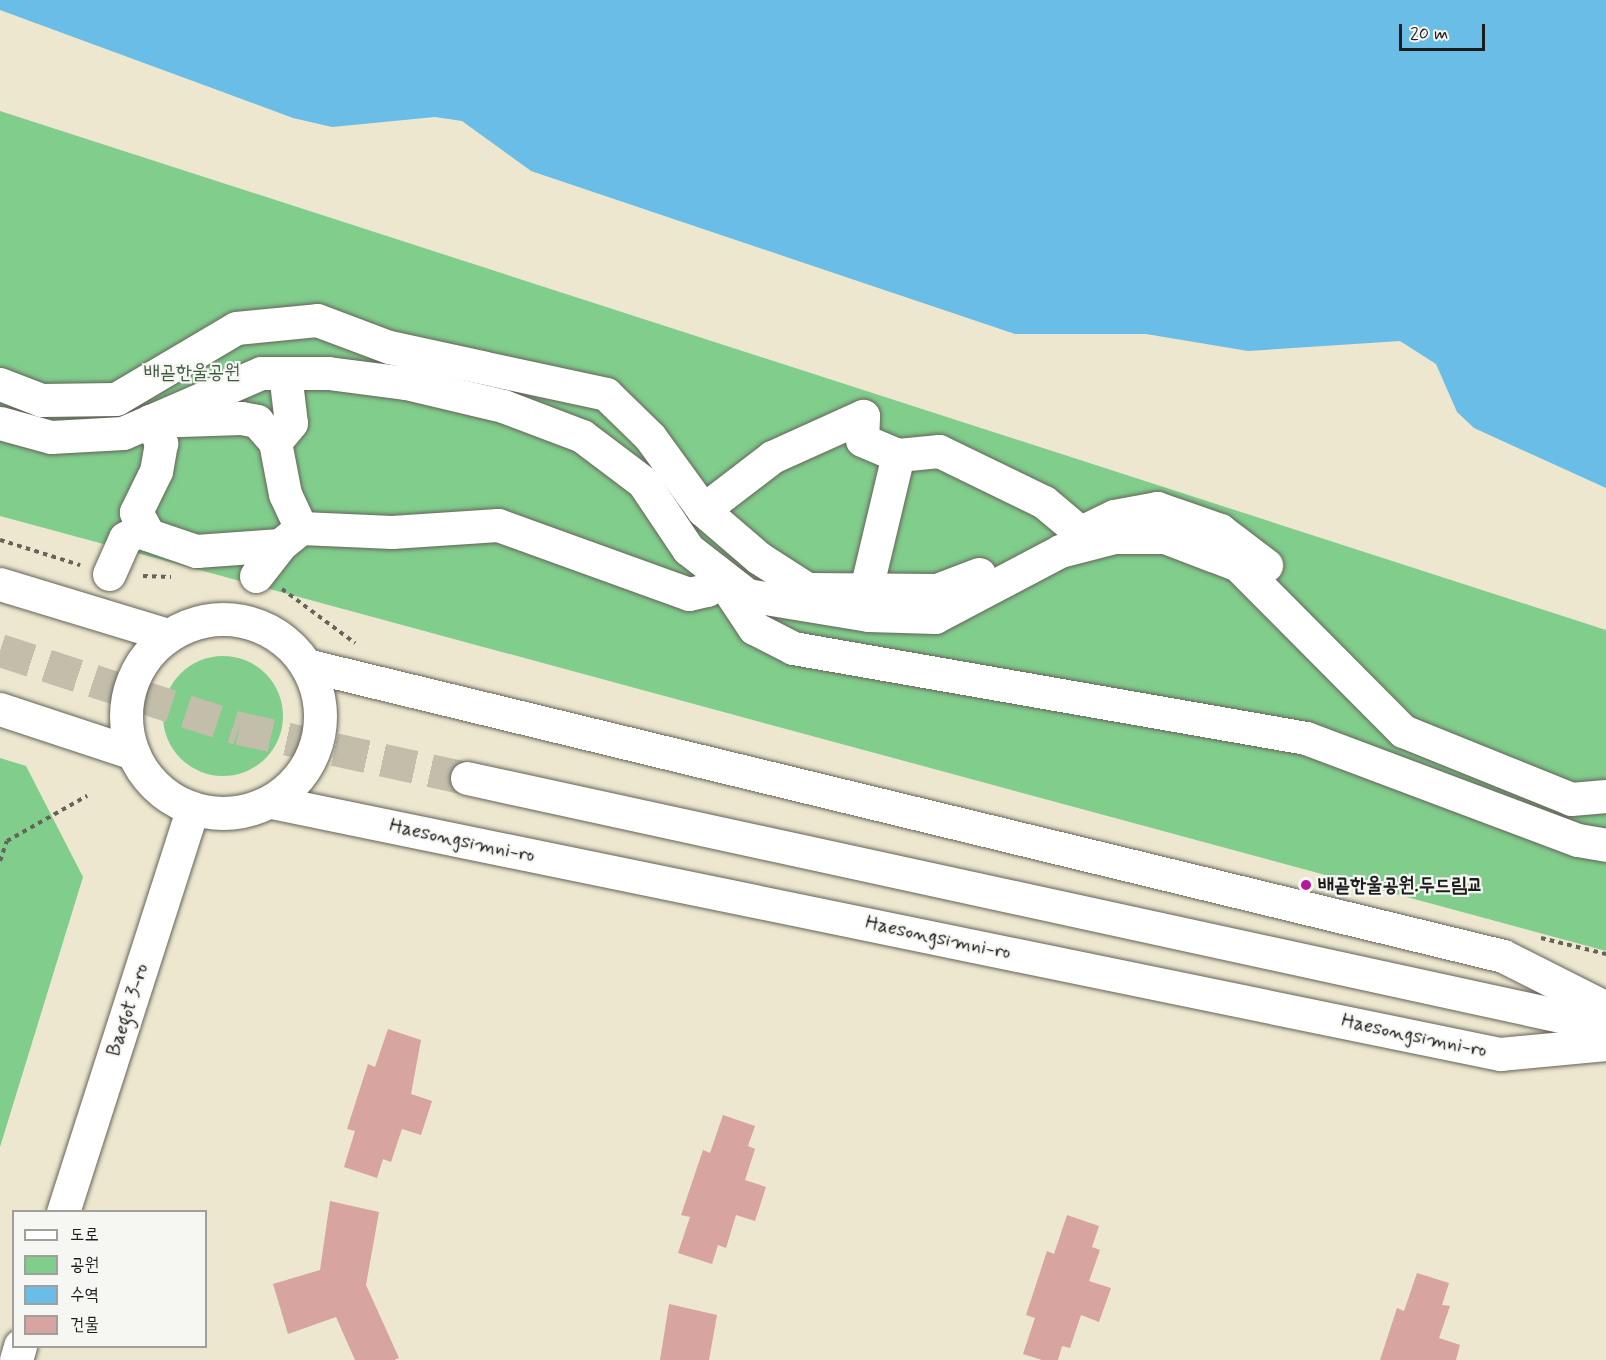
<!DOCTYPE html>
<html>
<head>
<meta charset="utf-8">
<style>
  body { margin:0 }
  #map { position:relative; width:1606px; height:1360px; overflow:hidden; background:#ece7ce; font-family:Mynerve,"Poor Story",sans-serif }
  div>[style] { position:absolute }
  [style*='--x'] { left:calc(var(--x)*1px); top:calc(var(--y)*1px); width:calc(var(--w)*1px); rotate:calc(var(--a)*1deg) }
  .green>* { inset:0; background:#81cd8c }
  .round { border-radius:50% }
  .water>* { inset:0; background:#6abde6 }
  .building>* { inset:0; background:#d7a4a0 }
  .secondary-tunnel>* { height:33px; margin-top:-16.5px; transform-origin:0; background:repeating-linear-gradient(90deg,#c2beaa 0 33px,transparent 0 49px) }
  .path>* { height:4px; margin-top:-2px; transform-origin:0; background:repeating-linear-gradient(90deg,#65635a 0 4.5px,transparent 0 9px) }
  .roads { filter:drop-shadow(0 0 2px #65635a) drop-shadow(0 0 2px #65635a) }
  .street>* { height:33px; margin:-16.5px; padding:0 16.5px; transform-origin:16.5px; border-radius:16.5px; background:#fff }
  .secondary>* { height:33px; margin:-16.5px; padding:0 16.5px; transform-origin:16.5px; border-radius:16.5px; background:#fff }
  .secondary>.ring { margin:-16.5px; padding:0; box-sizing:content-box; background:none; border:33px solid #fff; border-radius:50% }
  .dots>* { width:16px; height:16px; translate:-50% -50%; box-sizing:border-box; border:3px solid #f6f6f2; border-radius:50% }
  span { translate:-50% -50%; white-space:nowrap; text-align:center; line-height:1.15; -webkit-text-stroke:4.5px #f6f6f2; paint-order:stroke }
  .park-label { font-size:20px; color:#3f5a43 }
  .street-label { font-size:20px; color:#1c1c1c }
  .poi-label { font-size:20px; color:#1c1c1c; font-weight:700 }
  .left { translate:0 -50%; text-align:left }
  .legend { position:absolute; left:12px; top:1210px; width:195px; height:138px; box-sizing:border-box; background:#f6f6f2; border:2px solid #9f9f9c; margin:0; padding:8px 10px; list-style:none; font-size:18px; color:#1c1c1c }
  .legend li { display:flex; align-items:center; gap:12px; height:30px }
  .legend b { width:30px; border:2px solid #9f9f9c }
  .scale { position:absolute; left:1399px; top:24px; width:86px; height:27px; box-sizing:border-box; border:3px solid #1c1c1c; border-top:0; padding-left:8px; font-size:18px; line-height:21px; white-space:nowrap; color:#1c1c1c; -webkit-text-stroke:4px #f6f6f2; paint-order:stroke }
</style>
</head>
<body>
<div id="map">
  <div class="green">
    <div style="clip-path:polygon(0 111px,1606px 630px,1606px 951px,0 516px)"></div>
    <div class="round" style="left:163px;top:656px;width:120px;height:120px"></div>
    <div style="clip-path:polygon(0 758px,26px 766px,83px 877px,0 1147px)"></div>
  </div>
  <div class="water">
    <div style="clip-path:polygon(0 0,1606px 0,1606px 488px,1474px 428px,1457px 412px,1436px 364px,1400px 341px,1248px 351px,1146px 334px,1015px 334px,531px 171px,462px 121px,435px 117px,332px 127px,293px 118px,0 10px)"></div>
  </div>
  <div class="building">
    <div style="clip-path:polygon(388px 1029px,421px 1040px,411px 1094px,432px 1101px,421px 1135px,402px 1129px,391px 1162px,383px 1159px,377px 1178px,344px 1167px,355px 1131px,347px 1129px,368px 1064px,375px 1067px)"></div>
    <div style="clip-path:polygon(723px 1115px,755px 1126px,748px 1146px,755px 1149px,745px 1180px,766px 1187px,755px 1221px,736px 1215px,726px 1248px,718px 1245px,712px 1264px,678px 1253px,690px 1217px,681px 1215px,703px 1150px,710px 1153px)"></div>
    <div style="clip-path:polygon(330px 1201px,379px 1212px,366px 1285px,399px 1358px,394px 1360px,355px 1360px,336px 1317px,288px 1334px,273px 1284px,320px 1270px)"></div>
    <div style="clip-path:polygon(1067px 1215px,1099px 1226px,1092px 1247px,1100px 1250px,1089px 1281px,1111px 1288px,1099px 1322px,1081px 1315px,1070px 1348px,1062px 1346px,1058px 1360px,1042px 1360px,1023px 1354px,1035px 1318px,1026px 1315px,1047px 1251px,1054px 1254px)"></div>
    <div style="clip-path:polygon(1417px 1273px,1449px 1283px,1442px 1305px,1450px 1306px,1439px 1338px,1460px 1345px,1456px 1360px,1380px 1360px,1397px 1308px,1404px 1311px)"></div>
    <div style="clip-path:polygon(669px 1304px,717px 1315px,709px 1360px,660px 1360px)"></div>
  </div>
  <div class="secondary-tunnel">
    <div style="--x:0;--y:650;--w:251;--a:18.1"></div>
    <div style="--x:239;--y:728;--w:233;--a:12.4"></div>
  </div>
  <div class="path">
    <div style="--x:0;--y:540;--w:84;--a:17.4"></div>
    <div style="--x:143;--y:576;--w:28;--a:2"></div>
    <div style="--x:282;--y:589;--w:91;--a:36.5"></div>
    <div style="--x:0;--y:861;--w:21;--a:-71"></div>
    <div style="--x:7;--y:841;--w:92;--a:-29.4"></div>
    <div style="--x:1541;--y:938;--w:67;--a:13.8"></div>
  </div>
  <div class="roads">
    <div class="street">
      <div style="--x:285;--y:373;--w:50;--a:83.2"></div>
      <div style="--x:291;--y:423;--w:25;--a:130"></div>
      <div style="--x:275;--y:442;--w:53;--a:79.1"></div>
      <div style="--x:285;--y:494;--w:38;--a:65"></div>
      <div style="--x:301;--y:528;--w:91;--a:2.5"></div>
      <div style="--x:392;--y:532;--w:106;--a:-3.8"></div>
      <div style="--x:498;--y:525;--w:203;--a:19.9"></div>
      <div style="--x:689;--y:594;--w:18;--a:-13"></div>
      <div style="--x:707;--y:590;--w:21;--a:-62"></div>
      <div style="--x:0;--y:384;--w:44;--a:21.3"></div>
      <div style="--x:41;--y:400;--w:75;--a:-0.8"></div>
      <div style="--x:116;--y:399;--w:139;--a:-30.6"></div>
      <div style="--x:236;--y:328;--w:81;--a:-5.6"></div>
      <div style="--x:317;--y:320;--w:77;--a:20.6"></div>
      <div style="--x:389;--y:347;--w:222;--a:12.2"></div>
      <div style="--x:606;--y:394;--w:62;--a:44.3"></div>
      <div style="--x:650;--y:437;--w:90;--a:54"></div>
      <div style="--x:703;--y:510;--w:74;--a:40.6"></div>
      <div style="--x:759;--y:558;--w:57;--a:32.9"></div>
      <div style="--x:807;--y:589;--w:130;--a:0.4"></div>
      <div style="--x:937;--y:590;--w:45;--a:-20.9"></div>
      <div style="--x:0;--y:423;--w:53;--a:15.4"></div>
      <div style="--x:51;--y:437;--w:72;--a:-3.2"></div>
      <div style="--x:123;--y:433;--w:150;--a:-23.5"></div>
      <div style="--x:261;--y:373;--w:67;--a:0"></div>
      <div style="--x:328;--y:373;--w:79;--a:7.3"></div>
      <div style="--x:406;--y:383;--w:100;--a:13.3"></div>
      <div style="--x:503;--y:406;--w:85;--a:20.8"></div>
      <div style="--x:582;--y:436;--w:76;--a:37"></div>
      <div style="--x:643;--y:482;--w:81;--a:56.1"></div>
      <div style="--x:688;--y:549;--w:75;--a:37.9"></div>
      <div style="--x:747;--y:595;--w:123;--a:9.4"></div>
      <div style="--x:868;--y:615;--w:67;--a:1.7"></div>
      <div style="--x:935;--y:617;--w:141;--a:-27.8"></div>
      <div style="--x:1060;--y:551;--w:56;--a:-14.5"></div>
      <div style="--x:1114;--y:537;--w:51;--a:0"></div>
      <div style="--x:1165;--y:537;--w:78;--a:21"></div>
      <div style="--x:1238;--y:565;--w:234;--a:45.2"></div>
      <div style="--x:1403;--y:731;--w:181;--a:22"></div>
      <div style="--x:1571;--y:799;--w:35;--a:-5"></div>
      <div style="--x:275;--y:442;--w:28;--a:-131"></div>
      <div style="--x:257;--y:421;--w:16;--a:-169"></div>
      <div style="--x:241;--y:418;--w:91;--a:178.1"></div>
      <div style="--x:150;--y:421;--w:25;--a:63"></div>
      <div style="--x:161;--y:443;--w:28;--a:100"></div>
      <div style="--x:156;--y:471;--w:46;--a:116"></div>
      <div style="--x:136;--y:512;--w:26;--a:61"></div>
      <div style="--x:149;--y:535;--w:50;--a:18.8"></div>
      <div style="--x:196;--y:551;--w:84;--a:-4.1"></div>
      <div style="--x:280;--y:545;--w:27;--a:-39"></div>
      <div style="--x:703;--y:510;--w:87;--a:-37.5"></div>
      <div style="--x:772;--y:457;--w:100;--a:-24.3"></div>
      <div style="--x:863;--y:416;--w:24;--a:92"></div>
      <div style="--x:862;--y:440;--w:39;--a:23"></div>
      <div style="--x:898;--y:455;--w:41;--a:-5.6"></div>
      <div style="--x:939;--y:451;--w:117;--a:25.9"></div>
      <div style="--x:1044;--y:502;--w:48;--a:40"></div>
      <div style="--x:1085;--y:530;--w:32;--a:-26"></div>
      <div style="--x:1114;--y:516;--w:44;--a:-10.5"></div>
      <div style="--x:1157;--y:508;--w:67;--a:19.2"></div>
      <div style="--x:1220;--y:530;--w:58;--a:37.3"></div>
      <div style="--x:109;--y:574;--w:39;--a:-66"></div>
      <div style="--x:125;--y:538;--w:21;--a:-28"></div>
      <div style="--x:256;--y:576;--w:39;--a:-52"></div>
      <div style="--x:722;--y:580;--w:58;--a:56.3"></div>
      <div style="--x:754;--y:628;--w:44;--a:27.1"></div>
      <div style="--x:793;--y:648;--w:521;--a:9.95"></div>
      <div style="--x:1306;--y:738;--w:290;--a:20.6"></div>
      <div style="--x:1578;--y:840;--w:28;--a:10"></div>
      <div style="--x:867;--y:585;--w:134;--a:-76.6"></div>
    </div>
    <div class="secondary">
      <div style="--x:0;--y:584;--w:176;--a:16.9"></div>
      <div class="ring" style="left:126px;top:619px;width:161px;height:161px"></div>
      <div style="--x:306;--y:665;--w:1232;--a:13.66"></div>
      <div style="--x:1503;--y:956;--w:115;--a:26.8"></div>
      <div style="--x:0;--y:709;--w:140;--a:18.3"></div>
      <div style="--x:467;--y:778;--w:1166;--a:12.28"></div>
      <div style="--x:272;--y:802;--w:1254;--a:11.6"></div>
      <div style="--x:1500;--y:1054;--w:106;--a:-5.4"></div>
      <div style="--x:63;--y:1212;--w:424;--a:-72.2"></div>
      <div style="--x:16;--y:1360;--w:15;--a:-74"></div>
    </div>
  </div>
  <div class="dots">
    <div style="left:1306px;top:885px;background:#b5179e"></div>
  </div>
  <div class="park-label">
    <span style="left:192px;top:372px">배곧한울공원</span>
  </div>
  <div class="street-label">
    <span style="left:462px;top:841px;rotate:12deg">Haesongsimni-ro</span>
    <span style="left:938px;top:938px;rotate:12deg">Haesongsimni-ro</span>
    <span style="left:128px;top:1010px;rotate:-72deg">Baegot 3-ro</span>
    <span style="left:1414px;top:1036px;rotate:12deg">Haesongsimni-ro</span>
  </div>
  <div class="poi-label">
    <span class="left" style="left:1318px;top:885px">배곧한울공원.두드림교</span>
  </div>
  <ul class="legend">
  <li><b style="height:8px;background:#fff"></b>도로</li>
  <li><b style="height:16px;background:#81cd8c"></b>공원</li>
  <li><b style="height:16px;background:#6abde6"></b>수역</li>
  <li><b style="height:16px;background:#d7a4a0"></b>건물</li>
  </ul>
  <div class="scale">20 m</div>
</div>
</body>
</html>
